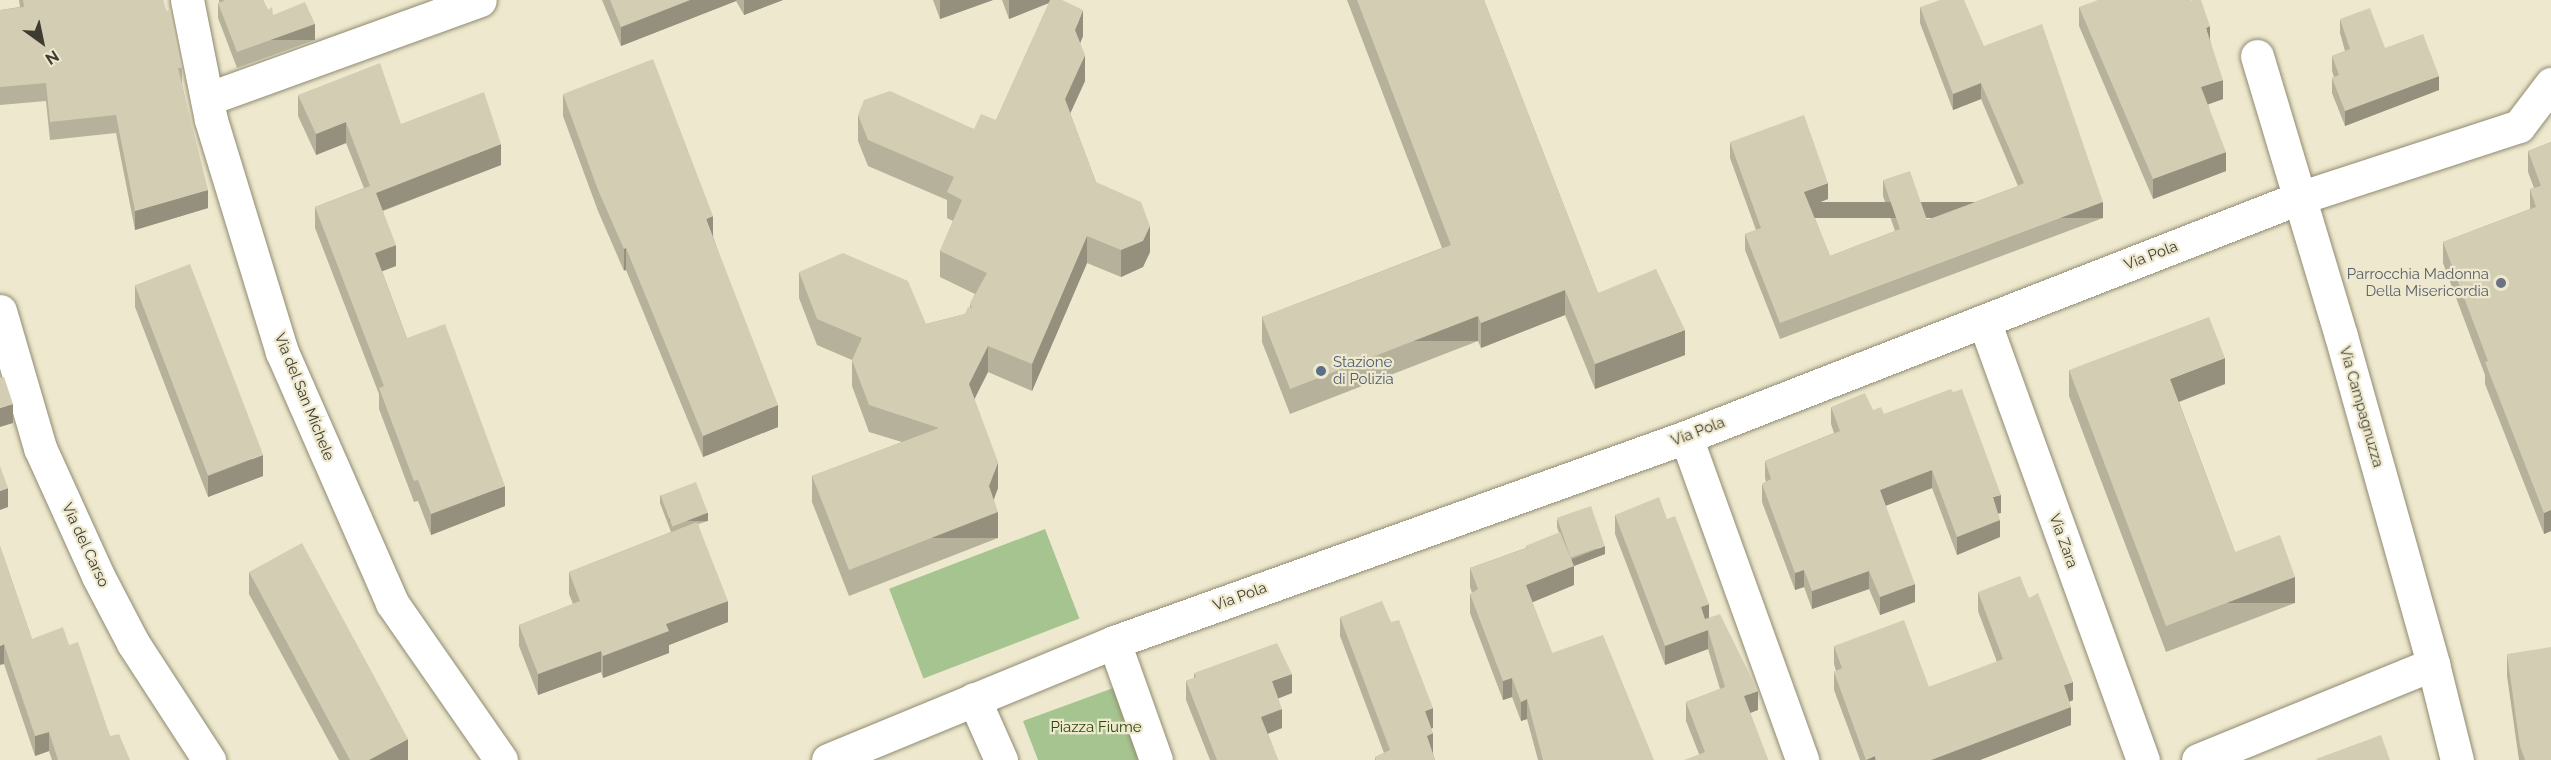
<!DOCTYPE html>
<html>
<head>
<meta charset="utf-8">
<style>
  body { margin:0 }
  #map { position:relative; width:2551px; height:760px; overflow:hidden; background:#eee9ce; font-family:Raleway,sans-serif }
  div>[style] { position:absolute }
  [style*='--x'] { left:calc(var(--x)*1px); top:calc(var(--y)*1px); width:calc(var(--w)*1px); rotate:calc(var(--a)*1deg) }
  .green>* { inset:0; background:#a6c490; transform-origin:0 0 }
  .roads { filter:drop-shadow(0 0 2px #8f8a71) drop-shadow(0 0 2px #8f8a71) }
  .street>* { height:33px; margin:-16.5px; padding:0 16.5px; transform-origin:16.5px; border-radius:16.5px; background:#fff }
  .secondary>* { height:33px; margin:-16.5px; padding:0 16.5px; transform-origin:16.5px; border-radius:16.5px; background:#fff }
  .wall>* { inset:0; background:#b5b19a }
  .shaded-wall>* { inset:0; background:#94907d; transform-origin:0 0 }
  .building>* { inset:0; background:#d3ceb3; transform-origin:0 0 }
  .dots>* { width:16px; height:16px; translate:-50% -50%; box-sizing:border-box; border:3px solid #eee9ce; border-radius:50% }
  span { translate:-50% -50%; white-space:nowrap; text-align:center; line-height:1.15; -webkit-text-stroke:4.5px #eee9ce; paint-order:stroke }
  .street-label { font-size:15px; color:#3e3c31 }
  .worship-label { font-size:15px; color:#5b616d }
  .right { translate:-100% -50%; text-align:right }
  .service-label { font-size:15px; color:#4e5e75 }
  .left { translate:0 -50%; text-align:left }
  .park-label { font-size:15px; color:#2a470a }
  .north { position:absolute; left:12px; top:12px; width:60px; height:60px; -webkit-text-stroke:4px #eee9ce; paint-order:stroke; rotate:147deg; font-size:16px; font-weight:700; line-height:24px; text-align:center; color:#3e3c31 }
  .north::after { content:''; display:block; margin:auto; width:21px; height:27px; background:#3e3c31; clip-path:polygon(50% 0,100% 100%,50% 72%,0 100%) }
</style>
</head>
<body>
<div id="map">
  <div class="green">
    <div style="left:1045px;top:529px;width:96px;height:167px;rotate:69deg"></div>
    <div style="clip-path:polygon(1116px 687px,1142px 760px,1038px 760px,1023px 721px)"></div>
  </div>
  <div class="roads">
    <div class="street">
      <div style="--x:2257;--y:56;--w:292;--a:73.3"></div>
      <div style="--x:2341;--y:336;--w:341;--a:74.3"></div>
      <div style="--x:2433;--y:664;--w:99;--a:76"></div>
      <div style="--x:207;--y:99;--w:290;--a:-19.9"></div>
      <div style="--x:0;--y:311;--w:143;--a:73.7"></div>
      <div style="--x:40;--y:448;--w:141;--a:65.6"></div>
      <div style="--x:98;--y:576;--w:76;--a:62.4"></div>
      <div style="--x:133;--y:643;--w:140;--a:57"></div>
      <div style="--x:1984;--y:321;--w:467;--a:70.1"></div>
      <div style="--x:1686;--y:437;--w:343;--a:70.2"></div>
      <div style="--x:1114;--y:642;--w:125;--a:70.4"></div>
      <div style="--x:974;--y:699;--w:67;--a:66.1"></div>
      <div style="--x:828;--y:760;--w:309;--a:-22.4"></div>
      <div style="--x:1114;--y:642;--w:608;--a:-19.72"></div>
      <div style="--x:1686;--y:437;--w:658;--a:-21.3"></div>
      <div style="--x:2299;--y:198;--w:231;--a:-18.1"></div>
      <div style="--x:2519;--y:126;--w:53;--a:-52.7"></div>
      <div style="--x:2198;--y:760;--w:254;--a:-22.2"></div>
    </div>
    <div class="secondary">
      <div style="--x:187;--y:0;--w:122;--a:78.7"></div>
      <div style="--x:211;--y:120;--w:243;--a:73"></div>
      <div style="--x:282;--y:352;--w:274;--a:66.3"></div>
      <div style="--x:392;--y:603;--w:191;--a:55.2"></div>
    </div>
  </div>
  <div class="wall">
    <div style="clip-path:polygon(19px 0,163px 0,182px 68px,182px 84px,208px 208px,135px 230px,116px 133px,50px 140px,46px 101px,0 105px,0 10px,20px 7px)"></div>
    <div style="clip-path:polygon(219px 0,263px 0,268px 10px,273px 15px,315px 40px,237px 68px,218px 18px,218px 3px,219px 3px)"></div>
    <div style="clip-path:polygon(602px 0,783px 0,744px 15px,736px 1px,621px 46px)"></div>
    <div style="clip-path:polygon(933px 0,993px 0,940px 19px)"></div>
    <div style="clip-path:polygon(1002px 0,1062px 0,1083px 36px,1080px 43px,1085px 81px,1070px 113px,1096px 182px,1150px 252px,1143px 267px,1121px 277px,1087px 263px,1032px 391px,988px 372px,974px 399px,998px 488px,994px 499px,998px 538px,849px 596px,812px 502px,812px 476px,902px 442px,869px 432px,852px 386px,852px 360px,817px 345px,799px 298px,799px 272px,926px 324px,965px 314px,970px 308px,970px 304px,975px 294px,940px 277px,940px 251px,953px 221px,947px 218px,947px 200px,868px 166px,858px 141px,858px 115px,974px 129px,996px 120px,1049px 3px,1009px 19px)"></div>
    <div style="clip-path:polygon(1347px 0,1484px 0,1598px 293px,1685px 355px,1595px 389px,1565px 315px,1481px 348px,1478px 341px,1290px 414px,1262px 342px,1262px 317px,1442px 248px)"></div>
    <div style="clip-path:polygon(1920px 7px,1984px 46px,2103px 218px,1780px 339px,1745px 250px,1745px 234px,1756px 230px,1730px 158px,1730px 142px,1828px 199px,1810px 206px,1830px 256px,1895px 231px,1883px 196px,1883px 180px,1927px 220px,2018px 186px,1981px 99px,1953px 110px,1920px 23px)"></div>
    <div style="clip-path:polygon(2079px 7px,2210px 39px,2223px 99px,2208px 104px,2226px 171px,2153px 199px,2079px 26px)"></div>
    <div style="clip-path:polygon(2340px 19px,2385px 48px,2439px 90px,2345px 126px,2332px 93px,2332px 78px,2334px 77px,2332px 71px,2332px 56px,2345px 51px,2340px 33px)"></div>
    <div style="clip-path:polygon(563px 94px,713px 236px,778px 427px,703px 457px,626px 270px,624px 271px,598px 211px,563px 116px)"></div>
    <div style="clip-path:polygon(298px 95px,401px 124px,501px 165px,383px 211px,396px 266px,382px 271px,407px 338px,505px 506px,431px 535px,418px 501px,414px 502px,379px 409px,379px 394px,315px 228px,315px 207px,364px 188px,346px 143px,316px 155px,298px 116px)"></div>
    <div style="clip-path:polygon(2551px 142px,2551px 531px,2544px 534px,2485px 384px,2485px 375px,2443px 263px,2443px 242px,2530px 209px,2530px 189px,2534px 188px,2528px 172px,2528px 151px)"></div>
    <div style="clip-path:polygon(135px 285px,263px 476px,208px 497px,135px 307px)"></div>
    <div style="clip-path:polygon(2069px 370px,2225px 384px,2179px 402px,2235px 552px,2295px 603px,2166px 652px,2069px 396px)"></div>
    <div style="clip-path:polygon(1831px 407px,1873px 410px,1884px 414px,2001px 513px,1998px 513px,2000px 537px,1957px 555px,1932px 488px,1885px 506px,1915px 602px,1880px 615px,1869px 589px,1812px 609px,1804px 587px,1795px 590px,1762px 502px,1762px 484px,1766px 482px,1765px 478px,1765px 461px,1834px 433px,1831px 424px)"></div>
    <div style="clip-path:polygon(660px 495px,708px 521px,698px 524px,728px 622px,669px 645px,669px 653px,603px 678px,601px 672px,538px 695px,519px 646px,519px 625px,573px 604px,569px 594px,569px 572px,671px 532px,660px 503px)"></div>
    <div style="clip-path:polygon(1615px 515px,1667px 519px,1709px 618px,1758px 710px,1750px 713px,1768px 760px,1699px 754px,1686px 721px,1686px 702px,1720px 689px,1708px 649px,1665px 665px,1615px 534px)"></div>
    <div style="clip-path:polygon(1557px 519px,1605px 554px,1574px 566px,1574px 585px,1532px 602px,1552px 653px,1654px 760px,1538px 760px,1527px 719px,1521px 721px,1512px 697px,1503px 700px,1470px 613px,1470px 594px,1472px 593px,1470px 587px,1470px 568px,1526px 548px,1526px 546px,1559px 533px,1557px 527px)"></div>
    <div style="clip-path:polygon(0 546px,32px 639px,69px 645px,110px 736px,130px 760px,52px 760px,49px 751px,35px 756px,4px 664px)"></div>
    <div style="clip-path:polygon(249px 572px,408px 760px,339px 760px,249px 594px)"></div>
    <div style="clip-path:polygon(1978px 592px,2073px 700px,2069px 702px,2071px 725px,1980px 760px,1860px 760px,1834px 690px,1834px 672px,1836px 671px,1834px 664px,1834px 646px,1929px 687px,1997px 662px,1978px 611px)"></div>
    <div style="clip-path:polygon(1340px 617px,1433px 728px,1431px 728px,1433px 753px,1435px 760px,1375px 760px,1375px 757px,1384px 753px,1340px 636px)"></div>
    <div style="clip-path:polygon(2507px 654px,2551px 760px,2519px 760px,2507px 676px)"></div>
    <div style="clip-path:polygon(1194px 673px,1292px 693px,1278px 698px,1282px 728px,1268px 734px,1278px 760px,1210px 760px,1186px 700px,1186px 681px,1194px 678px)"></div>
  </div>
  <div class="shaded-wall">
    <div style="clip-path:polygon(690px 0,736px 0,736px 1px,621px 46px,621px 27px)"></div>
    <div style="clip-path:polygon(744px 0,783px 0,744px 15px)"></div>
    <div style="clip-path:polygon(940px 0,993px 0,940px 19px)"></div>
    <div style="clip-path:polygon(1009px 0,1056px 0,1009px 19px)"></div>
    <div style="clip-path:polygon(1083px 10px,1083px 36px,1075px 56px,1075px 30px)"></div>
    <div style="left:315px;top:24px;width:16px;height:83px;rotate:90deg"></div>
    <div style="clip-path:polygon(2210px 26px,2210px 46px,2206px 28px)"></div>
    <div style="clip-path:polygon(1085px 55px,1085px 81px,1065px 125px,1065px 99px)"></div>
    <div style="clip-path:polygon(2439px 76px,2439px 90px,2345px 126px,2345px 111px)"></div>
    <div style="clip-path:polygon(2223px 80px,2223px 99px,2201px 107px,2201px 87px)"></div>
    <div style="clip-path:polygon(1981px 83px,1981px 99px,1953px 110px,1953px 94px)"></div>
    <div style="clip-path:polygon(346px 122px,346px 143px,316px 155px,316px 134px)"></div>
    <div style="clip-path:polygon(501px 144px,501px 165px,376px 213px,376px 193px)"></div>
    <div style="clip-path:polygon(2226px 152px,2226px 171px,2153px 199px,2153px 179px)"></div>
    <div style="clip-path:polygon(1828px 183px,1828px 199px,1804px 208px,1804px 192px)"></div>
    <div style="clip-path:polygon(208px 190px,208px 208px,135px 230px,135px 211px)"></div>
    <div style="left:2103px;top:202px;width:16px;height:345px;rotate:90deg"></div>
    <div style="clip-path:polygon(713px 216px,713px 238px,706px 219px)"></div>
    <div style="clip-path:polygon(1150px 226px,1150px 252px,1143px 267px,1121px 277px,1121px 250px)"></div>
    <div style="clip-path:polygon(1087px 236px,1087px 263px,1032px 391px,1032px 364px)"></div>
    <div style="clip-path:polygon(396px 245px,396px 266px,375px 274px,375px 253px)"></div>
    <div style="left:626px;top:248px;width:22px;height:2px;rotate:90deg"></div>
    <div style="clip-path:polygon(1565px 290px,1565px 315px,1481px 348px,1481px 323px)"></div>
    <div style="left:1478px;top:316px;width:25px;height:202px;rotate:90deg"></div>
    <div style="clip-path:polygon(1685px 330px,1685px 355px,1595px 389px,1595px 364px)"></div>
    <div style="clip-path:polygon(988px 346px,988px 372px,969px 410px,969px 384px)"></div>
    <div style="clip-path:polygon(2225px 358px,2225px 384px,2170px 405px,2170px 379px)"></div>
    <div style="clip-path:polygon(13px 404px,13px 423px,0 427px,0 408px)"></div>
    <div style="clip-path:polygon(778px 405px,778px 427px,703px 457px,703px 436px)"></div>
    <div style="clip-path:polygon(263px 455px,263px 476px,208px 497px,208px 476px)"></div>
    <div style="clip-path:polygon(998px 462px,998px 488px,989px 512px,989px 486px)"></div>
    <div style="clip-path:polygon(1932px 470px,1932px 488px,1880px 508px,1880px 490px)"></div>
    <div style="clip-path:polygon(505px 486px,505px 506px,431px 535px,431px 514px)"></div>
    <div style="clip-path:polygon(8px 488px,8px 507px,0 510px,0 491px)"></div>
    <div style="clip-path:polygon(2001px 495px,2001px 513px,1993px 515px,1993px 497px)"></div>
    <div style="clip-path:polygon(2551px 510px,2551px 531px,2544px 534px,2544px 513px)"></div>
    <div style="left:998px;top:512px;width:26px;height:160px;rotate:90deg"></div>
    <div style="left:708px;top:513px;width:8px;height:39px;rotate:90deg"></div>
    <div style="clip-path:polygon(2000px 520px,2000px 537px,1957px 555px,1957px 537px)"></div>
    <div style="clip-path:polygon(1605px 546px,1605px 554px,1574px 566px,1574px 585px,1526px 605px,1526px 585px,1572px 566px,1572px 559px)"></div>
    <div style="clip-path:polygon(1804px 570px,1804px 587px,1795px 590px,1795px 573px)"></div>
    <div style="clip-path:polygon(1869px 571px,1869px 589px,1812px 609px,1812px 591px)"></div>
    <div style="left:2295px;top:577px;width:26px;height:138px;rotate:90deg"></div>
    <div style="clip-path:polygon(1915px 584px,1915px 602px,1880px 615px,1880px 597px)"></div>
    <div style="clip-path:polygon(728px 601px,728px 622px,669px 645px,669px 653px,603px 678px,603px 656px,666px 624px)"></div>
    <div style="clip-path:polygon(1709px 604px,1709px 623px,1706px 624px,1701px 607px)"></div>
    <div style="clip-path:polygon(1708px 630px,1708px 649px,1665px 665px,1665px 646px)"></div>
    <div style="clip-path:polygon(4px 644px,4px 664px,0 665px,0 646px)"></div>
    <div style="clip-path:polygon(601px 651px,601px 672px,538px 695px,538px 674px)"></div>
    <div style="clip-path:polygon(1292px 674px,1292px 693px,1272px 701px,1272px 681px)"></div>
    <div style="clip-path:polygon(1512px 678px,1512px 697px,1503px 700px,1503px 681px)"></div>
    <div style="clip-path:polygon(2073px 682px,2073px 700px,2064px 704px,2064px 685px)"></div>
    <div style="clip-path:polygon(1758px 691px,1758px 710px,1744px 715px,1744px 696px)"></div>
    <div style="clip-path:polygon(1527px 699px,1527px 719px,1521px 721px,1521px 702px)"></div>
    <div style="clip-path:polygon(2071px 707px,2071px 725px,1980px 760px,1931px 760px)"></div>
    <div style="clip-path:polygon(1433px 708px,1433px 728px,1425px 731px,1425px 711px)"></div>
    <div style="clip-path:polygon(1282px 709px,1282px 728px,1261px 736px,1261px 717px)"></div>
    <div style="clip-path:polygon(49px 732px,49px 751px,35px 756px,35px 736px)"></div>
    <div style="clip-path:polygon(1433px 733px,1433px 753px,1427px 755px,1427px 736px)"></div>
    <div style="clip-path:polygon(408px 739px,408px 760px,369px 760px)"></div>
    <div style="clip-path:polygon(1875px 756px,1875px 760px,1866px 760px)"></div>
  </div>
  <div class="building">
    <div style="clip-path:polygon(23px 0,163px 0,166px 11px,169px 10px,182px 68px,178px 68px,208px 190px,135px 211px,116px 115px,50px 122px,46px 83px,0 87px,0 10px,24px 7px)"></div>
    <div style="clip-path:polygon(224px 0,263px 0,268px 10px,272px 7px,273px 15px,305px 2px,315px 24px,237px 52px,218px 3px,224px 1px)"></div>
    <div style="clip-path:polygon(610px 0,690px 0,621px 27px)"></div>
    <div style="clip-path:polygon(1050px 0,1062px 0,1083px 10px,1075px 30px,1085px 55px,1065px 99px,1096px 182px,1141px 202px,1150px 226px,1143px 241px,1121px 250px,1087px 236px,1032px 364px,988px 346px,969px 384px,998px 462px,989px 486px,998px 512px,849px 570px,812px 476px,939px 428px,869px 405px,852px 360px,862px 338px,817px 319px,799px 272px,843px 253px,908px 281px,926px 324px,965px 314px,968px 307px,972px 308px,970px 304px,987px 273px,940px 251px,962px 200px,947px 192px,954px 177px,868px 140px,858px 115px,864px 100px,890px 91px,974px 129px,981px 114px,996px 120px)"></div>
    <div style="clip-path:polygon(1357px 0,1484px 0,1598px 293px,1656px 269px,1685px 330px,1595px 364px,1565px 290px,1481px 323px,1478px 316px,1290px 389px,1262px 317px,1451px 245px)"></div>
    <div style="clip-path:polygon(1940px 0,1964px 0,1984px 46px,2042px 24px,2103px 202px,1780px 323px,1745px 234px,1761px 228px,1730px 142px,1804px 115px,1828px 183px,1804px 192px,1830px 256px,1900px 229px,1883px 180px,1910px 171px,1927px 220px,2013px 188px,2024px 183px,1981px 83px,1953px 94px,1920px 7px)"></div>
    <div style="clip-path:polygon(2098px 0,2191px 0,2191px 1px,2193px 0,2201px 0,2210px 26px,2206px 28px,2223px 80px,2201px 87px,2226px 152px,2153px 179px,2079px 7px)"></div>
    <div style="clip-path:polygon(2370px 8px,2385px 48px,2423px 34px,2439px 76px,2345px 111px,2332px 78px,2339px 75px,2332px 56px,2350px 49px,2340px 19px)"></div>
    <div style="clip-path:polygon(653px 59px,713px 216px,706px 219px,778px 405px,703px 436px,626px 248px,624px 249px,598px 190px,563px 94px)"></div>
    <div style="clip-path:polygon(380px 63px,401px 124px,484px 92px,501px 144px,376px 193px,396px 245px,375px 253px,407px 338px,445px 324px,505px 486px,431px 514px,418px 480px,414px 481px,379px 388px,384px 386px,315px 207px,370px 186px,346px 122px,316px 134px,298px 95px)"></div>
    <div style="clip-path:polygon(2551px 142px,2551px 510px,2544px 513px,2485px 362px,2488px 361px,2443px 242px,2536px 207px,2530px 189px,2541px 186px,2528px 151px)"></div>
    <div style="left:190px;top:264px;width:204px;height:59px;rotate:69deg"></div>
    <div style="clip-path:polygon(2209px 317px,2225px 358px,2170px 379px,2235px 552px,2280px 535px,2295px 577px,2166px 626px,2069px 370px)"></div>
    <div style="clip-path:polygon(4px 377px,13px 404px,0 408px,0 378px)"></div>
    <div style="clip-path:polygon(1951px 389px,1953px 392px,1962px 389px,2001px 495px,1993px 497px,2000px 520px,1957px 537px,1932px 470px,1880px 490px,1915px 584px,1880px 597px,1869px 571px,1812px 591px,1804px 570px,1795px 573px,1762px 484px,1771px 479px,1765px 461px,1840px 431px,1831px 407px,1865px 393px,1873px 410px,1881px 407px,1884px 414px)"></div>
    <div style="clip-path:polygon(0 466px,8px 488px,0 491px)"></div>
    <div style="left:696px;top:482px;width:33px;height:38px;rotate:69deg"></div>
    <div style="clip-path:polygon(1659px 497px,1667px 519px,1675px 516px,1709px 604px,1701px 607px,1706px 622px,1705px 619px,1720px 614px,1758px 691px,1744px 696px,1768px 760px,1684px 760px,1705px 752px,1686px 702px,1725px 687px,1708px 630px,1665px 646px,1615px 515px)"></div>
    <div style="left:1591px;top:506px;width:42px;height:36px;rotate:71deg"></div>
    <div style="clip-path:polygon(697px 522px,728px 601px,666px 624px,669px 631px,603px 656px,601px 651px,538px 674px,519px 625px,580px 601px,569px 572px)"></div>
    <div style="clip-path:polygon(1560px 532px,1574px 566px,1526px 585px,1552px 653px,1603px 635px,1654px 760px,1543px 760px,1527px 699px,1521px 702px,1512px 678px,1503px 681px,1470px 594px,1478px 589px,1470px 568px,1527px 548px,1526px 546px)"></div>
    <div style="clip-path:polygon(302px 543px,408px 739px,369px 760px,350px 760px,249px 572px)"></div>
    <div style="clip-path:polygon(0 546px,32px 639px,63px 627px,69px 645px,78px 642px,110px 736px,119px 734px,130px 760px,58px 760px,49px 732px,35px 736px,4px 644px,0 646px)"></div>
    <div style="clip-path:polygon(2020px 576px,2029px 598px,2038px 593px,2073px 682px,2064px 685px,2071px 707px,1931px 760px,1876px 760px,1875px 756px,1866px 760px,1834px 672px,1842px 668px,1834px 646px,1904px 620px,1929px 687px,2003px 659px,1978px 592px)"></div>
    <div style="clip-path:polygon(1382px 601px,1391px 622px,1399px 620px,1433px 708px,1425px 711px,1433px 733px,1427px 736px,1435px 760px,1376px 760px,1375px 757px,1390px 750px,1340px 617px)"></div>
    <div style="clip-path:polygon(1277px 643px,1292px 674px,1272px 681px,1282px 709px,1261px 717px,1278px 760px,1217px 760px,1186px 681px,1196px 677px,1194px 673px)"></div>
    <div style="clip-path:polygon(2551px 647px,2551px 760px,2525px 760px,2520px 746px,2507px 654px)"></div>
    <div style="clip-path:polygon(2381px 735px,2390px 760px,2317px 760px,2316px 759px)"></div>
  </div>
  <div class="dots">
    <div style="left:2501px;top:283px;background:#6b7280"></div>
    <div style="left:1321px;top:371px;background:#5c6f8a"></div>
  </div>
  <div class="street-label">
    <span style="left:2151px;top:256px;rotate:-21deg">Via Pola</span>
    <span style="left:304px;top:397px;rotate:68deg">Via del San Michele</span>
    <span style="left:2361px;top:407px;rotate:74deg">Via Campagnuzza</span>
    <span style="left:1698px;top:432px;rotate:-21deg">Via Pola</span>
    <span style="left:2063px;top:541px;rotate:70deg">Via Zara</span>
    <span style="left:85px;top:545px;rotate:65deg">Via del Carso</span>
    <span style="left:1240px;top:597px;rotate:-20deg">Via Pola</span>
  </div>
  <div class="worship-label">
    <span class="right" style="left:2489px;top:283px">Parrocchia Madonna<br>Della Misericordia</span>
  </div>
  <div class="service-label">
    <span class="left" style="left:1333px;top:371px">Stazione<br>di Polizia</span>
  </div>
  <div class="park-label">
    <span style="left:1096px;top:728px">Piazza Fiume</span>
  </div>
  <div class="north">N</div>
</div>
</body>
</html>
